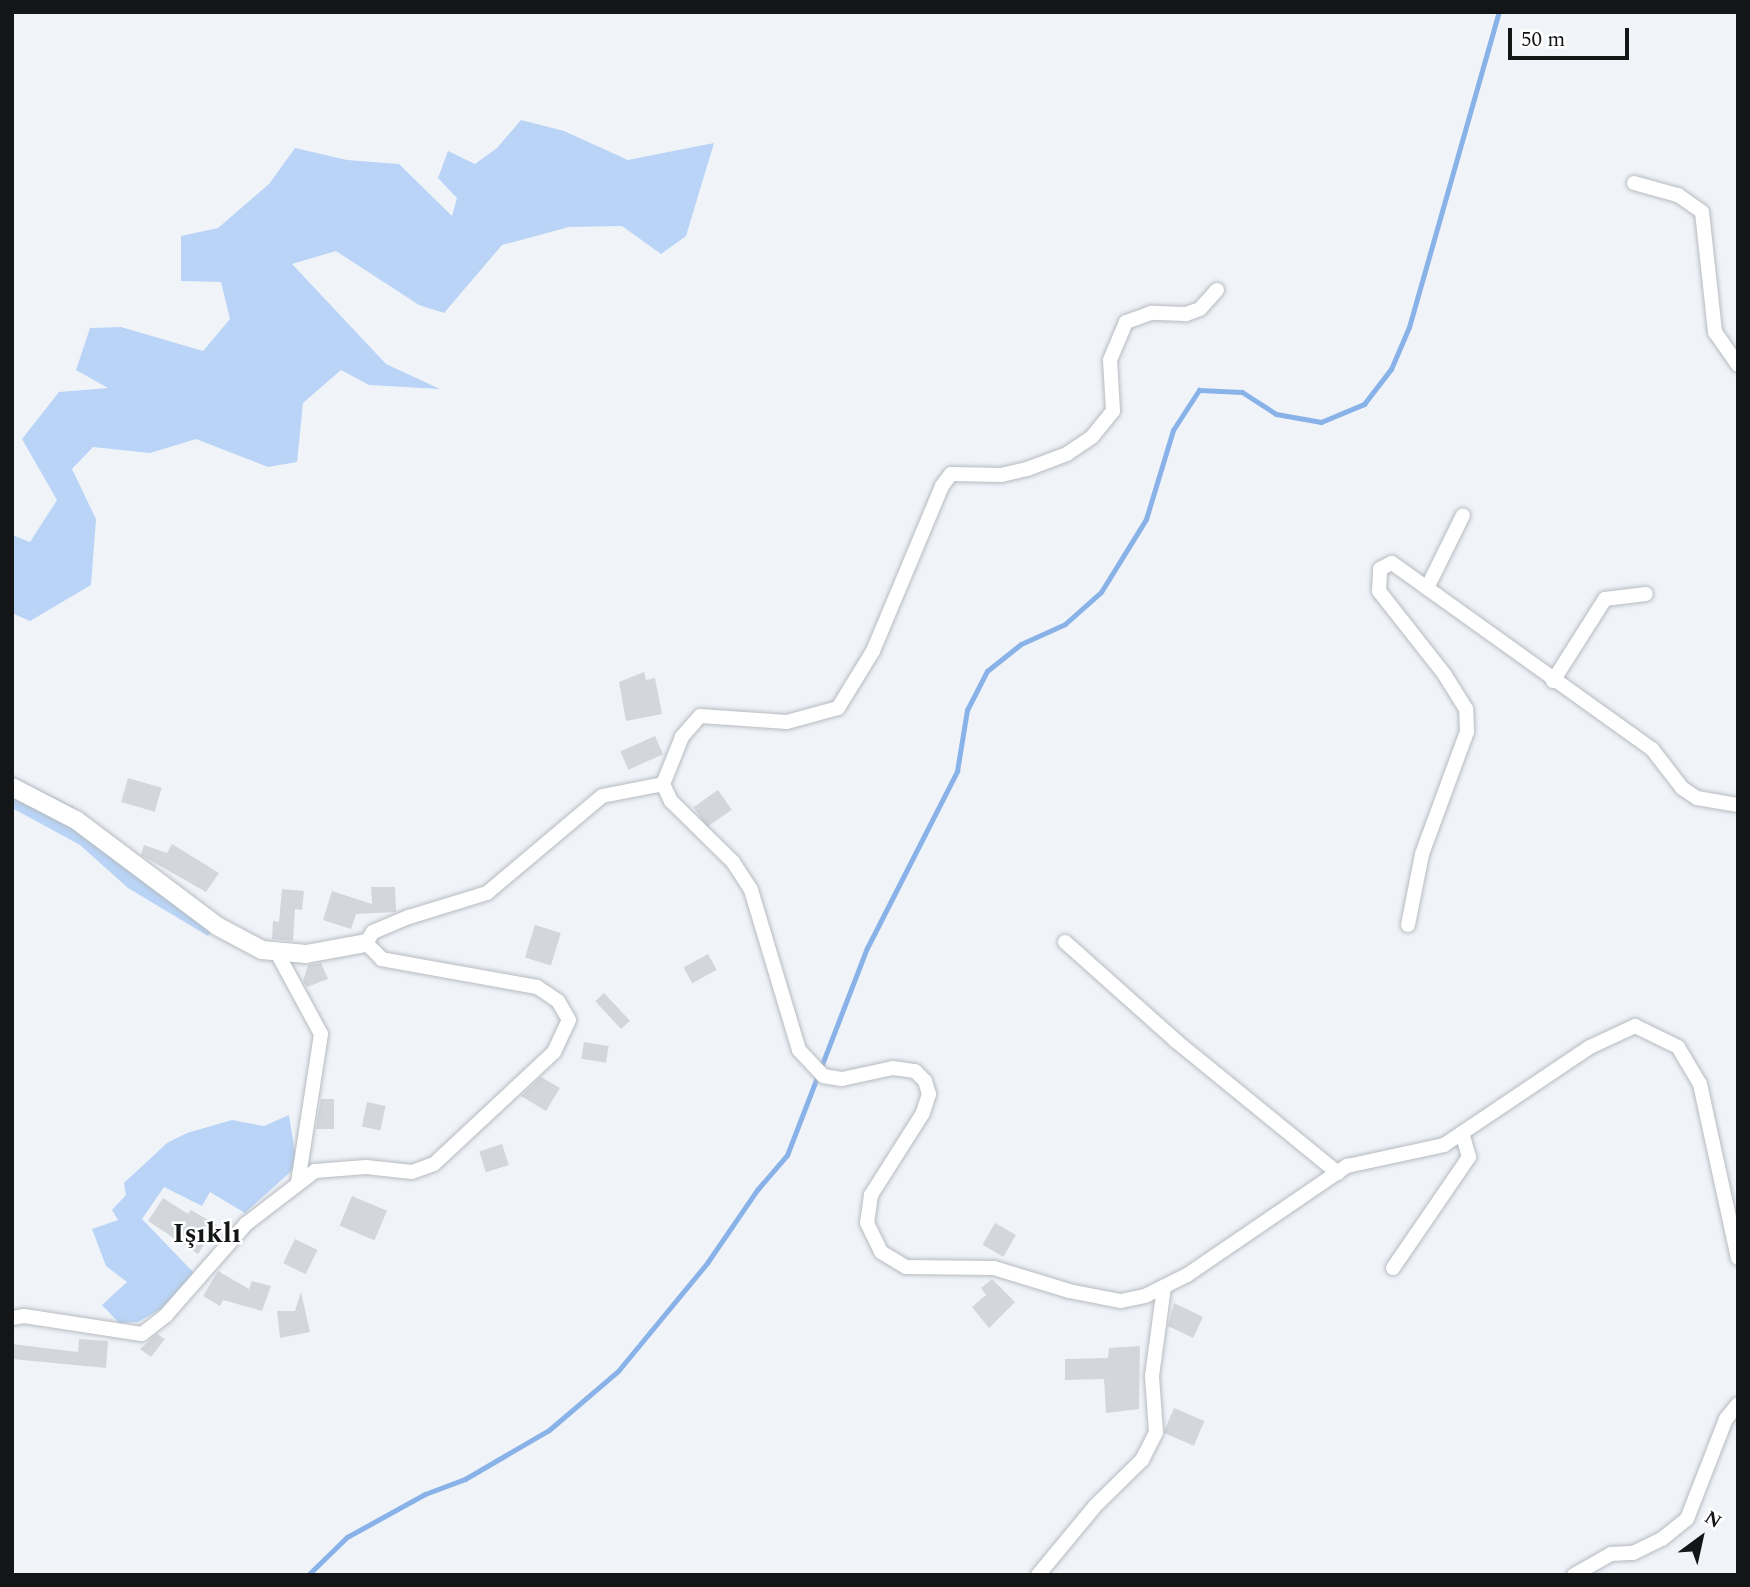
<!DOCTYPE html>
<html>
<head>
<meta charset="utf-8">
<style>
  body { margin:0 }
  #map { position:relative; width:1750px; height:1587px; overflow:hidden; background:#f0f4f9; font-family:Spectral,serif }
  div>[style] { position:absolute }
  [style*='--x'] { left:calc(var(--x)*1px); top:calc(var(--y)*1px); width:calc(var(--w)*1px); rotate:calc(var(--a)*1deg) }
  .green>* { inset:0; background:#b9d4f7 }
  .stream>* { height:5px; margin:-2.5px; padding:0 2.5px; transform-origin:2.5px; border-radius:2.5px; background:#89b2e8 }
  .building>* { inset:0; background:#d3d7dc; transform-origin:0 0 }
  .roads { filter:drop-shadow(0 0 2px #b7bbc0) drop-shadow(0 0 2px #b7bbc0) }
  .minor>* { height:14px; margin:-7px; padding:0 7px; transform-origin:7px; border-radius:7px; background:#fff }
  .tertiary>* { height:18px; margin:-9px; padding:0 9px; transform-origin:9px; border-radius:9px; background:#fff }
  span { translate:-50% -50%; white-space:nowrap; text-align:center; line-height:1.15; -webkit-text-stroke:5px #fff; paint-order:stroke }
  .quarter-label { font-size:28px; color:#131517; font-weight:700 }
  .frame { position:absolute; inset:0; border:14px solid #131517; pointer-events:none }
  .north { position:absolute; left:1666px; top:1503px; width:70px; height:70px; -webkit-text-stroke:5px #fff; paint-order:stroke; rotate:33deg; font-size:19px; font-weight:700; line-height:28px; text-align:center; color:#131517 }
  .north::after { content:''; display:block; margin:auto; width:24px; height:32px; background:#131517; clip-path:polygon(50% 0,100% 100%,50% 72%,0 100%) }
  .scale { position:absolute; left:1508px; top:28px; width:121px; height:32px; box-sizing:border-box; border:4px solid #131517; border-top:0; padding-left:9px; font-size:21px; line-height:24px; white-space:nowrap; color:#131517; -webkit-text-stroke:5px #fff; paint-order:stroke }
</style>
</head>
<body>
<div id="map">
  <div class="green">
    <div style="clip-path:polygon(521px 120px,564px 131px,628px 160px,714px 143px,686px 236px,661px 254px,622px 226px,569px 227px,502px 245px,444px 313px,419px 305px,336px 251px,292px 264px,386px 364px,440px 389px,369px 385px,341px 370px,303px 403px,297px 462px,268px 467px,196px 439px,150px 453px,93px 447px,72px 469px,96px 519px,91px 585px,30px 621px,12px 613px,12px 535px,30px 542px,57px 500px,22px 439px,59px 392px,108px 388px,76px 370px,90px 328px,121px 327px,203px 351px,230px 319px,221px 282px,181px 281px,181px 236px,218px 228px,269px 184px,295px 148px,347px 160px,399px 164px,452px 216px,457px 198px,438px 178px,448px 151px,475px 164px,497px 148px)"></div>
    <div style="clip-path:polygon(12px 776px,73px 807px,217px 926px,208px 936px,128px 888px,80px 845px,12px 808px)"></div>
    <div style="clip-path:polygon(289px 1115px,297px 1166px,245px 1213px,210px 1192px,202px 1206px,164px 1187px,142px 1219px,195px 1274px,161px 1309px,138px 1322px,119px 1323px,102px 1305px,127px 1282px,106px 1266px,92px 1229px,118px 1220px,112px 1210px,126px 1195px,124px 1183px,167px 1143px,187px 1133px,232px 1120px,264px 1126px)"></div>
  </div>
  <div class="stream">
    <div style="--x:308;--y:1575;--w:54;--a:-44.3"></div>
    <div style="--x:347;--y:1537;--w:89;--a:-28.9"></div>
    <div style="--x:425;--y:1494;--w:43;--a:-20.6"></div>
    <div style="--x:465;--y:1479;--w:97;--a:-30.3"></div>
    <div style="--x:549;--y:1430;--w:91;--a:-40.5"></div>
    <div style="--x:618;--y:1371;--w:140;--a:-50.5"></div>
    <div style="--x:707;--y:1263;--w:88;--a:-55.6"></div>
    <div style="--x:757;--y:1190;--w:46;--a:-49.4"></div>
    <div style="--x:787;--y:1155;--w:222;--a:-68.9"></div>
    <div style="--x:867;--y:948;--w:199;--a:-63"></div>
    <div style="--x:957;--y:771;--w:62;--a:-80.7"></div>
    <div style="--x:967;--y:710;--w:44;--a:-62.9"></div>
    <div style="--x:987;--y:671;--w:43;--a:-38.5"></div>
    <div style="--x:1021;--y:644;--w:48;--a:-24.4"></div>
    <div style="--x:1065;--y:624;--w:48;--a:-41.6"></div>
    <div style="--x:1101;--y:592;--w:86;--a:-58.3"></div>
    <div style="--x:1146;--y:519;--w:93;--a:-73.1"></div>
    <div style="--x:1173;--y:430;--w:48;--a:-57"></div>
    <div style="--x:1199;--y:390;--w:43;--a:2.7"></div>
    <div style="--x:1242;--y:392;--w:40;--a:32.9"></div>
    <div style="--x:1276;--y:414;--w:46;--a:10.1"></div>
    <div style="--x:1321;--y:422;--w:47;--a:-22.7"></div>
    <div style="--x:1364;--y:404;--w:44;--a:-52.4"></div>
    <div style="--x:1391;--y:369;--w:46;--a:-66.8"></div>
    <div style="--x:1409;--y:327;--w:328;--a:-74.1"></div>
  </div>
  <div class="building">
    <div style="clip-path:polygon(644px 672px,646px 680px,655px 678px,662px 714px,626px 721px,619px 682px)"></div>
    <div style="left:655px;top:736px;width:20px;height:38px;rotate:66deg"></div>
    <div style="left:128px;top:778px;width:35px;height:25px;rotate:16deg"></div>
    <div style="left:718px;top:790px;width:24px;height:30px;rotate:55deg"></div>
    <div style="clip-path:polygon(172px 844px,219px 873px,206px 892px,141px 855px,144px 845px,167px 853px)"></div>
    <div style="clip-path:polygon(371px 887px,395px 887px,396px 912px,356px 914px,351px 929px,323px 920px,332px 891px,372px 904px)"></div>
    <div style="clip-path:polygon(282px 889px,304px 891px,302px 910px,295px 909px,293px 941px,272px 939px,273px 921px,279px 922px)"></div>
    <div style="left:535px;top:925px;width:27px;height:34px;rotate:17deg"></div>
    <div style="left:708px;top:954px;width:18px;height:28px;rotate:61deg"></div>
    <div style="clip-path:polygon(321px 963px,328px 979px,307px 987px,303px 981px,308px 965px)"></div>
    <div style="left:604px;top:993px;width:38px;height:12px;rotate:47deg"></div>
    <div style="left:584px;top:1042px;width:25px;height:17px;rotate:9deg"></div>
    <div style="clip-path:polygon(541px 1077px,560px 1088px,546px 1111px,521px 1096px)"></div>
    <div style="clip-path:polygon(321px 1099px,334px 1099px,334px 1129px,316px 1129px)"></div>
    <div style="left:367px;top:1102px;width:19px;height:25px;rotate:12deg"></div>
    <div style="left:502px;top:1144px;width:22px;height:24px;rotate:72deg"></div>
    <div style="left:352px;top:1196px;width:38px;height:32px;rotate:23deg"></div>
    <div style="clip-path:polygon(163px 1198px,188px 1214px,191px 1210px,217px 1225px,198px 1254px,148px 1221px)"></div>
    <div style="left:995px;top:1223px;width:24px;height:25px;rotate:30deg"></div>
    <div style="left:295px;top:1239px;width:25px;height:27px;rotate:26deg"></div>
    <div style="clip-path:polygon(218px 1271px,249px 1289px,252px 1281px,271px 1286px,262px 1311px,223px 1300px,220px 1306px,203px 1296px)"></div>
    <div style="clip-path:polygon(992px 1279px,1015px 1302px,989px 1328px,972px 1307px,986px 1295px,981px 1288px)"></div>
    <div style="clip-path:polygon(301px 1292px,310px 1332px,280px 1338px,277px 1311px,295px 1311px)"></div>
    <div style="clip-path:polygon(1174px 1303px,1203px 1317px,1193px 1338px,1168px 1326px)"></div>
    <div style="clip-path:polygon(157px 1334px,165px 1339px,151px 1357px,140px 1349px)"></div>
    <div style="clip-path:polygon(79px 1339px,108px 1341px,106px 1368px,12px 1359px,12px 1344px,78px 1352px)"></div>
    <div style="clip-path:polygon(1140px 1346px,1139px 1409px,1106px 1413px,1104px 1379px,1065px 1380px,1065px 1359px,1108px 1358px,1109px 1348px)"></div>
    <div style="left:1174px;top:1408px;width:33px;height:27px;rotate:23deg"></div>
  </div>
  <div class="roads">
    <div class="minor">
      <div style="--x:1634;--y:183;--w:46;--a:15.3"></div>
      <div style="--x:1678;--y:195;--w:29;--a:35"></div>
      <div style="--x:1702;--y:212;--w:121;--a:83.8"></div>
      <div style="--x:1715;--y:332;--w:40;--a:55.1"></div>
      <div style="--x:1217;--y:290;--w:25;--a:132"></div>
      <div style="--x:1200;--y:309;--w:15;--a:160"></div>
      <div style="--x:1186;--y:314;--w:35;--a:-178"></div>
      <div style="--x:1151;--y:313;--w:27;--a:160"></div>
      <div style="--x:1126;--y:322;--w:41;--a:112.8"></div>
      <div style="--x:1110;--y:360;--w:51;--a:86.6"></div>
      <div style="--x:1113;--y:411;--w:33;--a:129"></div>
      <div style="--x:1092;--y:437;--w:30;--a:146"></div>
      <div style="--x:1067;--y:454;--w:43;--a:159.4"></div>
      <div style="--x:1027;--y:469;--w:27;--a:167"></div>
      <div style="--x:1001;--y:475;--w:50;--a:-178.9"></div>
      <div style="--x:951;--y:474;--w:15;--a:127"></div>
      <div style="--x:942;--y:486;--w:179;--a:112.7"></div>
      <div style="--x:873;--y:651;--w:67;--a:121.6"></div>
      <div style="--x:838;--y:708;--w:53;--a:164.6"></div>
      <div style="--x:787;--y:722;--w:87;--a:-176.1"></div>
      <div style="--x:700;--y:716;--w:28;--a:131"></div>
      <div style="--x:682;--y:737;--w:51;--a:112"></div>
      <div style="--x:663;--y:784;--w:19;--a:65"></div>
      <div style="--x:671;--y:801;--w:87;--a:44.5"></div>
      <div style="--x:733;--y:862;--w:33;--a:57"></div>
      <div style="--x:751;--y:890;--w:167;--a:73.3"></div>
      <div style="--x:799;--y:1050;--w:35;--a:47"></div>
      <div style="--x:823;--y:1076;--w:19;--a:9"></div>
      <div style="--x:842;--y:1079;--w:52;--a:-12.2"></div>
      <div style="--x:893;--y:1068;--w:22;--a:8"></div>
      <div style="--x:915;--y:1071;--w:14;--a:45"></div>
      <div style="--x:925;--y:1081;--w:14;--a:73"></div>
      <div style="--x:929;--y:1094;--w:20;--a:108"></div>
      <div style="--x:923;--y:1113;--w:97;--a:122.4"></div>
      <div style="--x:871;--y:1195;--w:28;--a:98"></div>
      <div style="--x:867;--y:1223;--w:32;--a:64"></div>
      <div style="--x:881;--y:1252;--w:29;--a:31"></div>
      <div style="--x:906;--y:1267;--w:88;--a:0.7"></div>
      <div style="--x:994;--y:1268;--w:78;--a:17"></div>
      <div style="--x:1069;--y:1291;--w:53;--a:10.9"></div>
      <div style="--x:1121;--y:1301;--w:25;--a:-12"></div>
      <div style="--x:1145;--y:1296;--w:47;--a:-26.6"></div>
      <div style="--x:1187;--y:1275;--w:194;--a:-34.3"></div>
      <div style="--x:1347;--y:1166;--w:99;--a:-12.2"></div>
      <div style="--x:1444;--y:1145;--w:176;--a:-33.9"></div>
      <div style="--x:1590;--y:1047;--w:50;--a:-25"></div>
      <div style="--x:1635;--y:1026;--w:48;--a:26"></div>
      <div style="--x:1678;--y:1047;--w:43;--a:59.3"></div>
      <div style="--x:1700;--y:1084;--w:178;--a:77.7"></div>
      <div style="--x:1427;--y:588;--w:81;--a:-63.7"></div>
      <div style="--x:1553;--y:681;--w:97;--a:-57.6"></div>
      <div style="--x:1605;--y:599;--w:41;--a:-7"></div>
      <div style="--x:1408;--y:925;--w:72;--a:-78.8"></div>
      <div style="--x:1422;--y:854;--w:130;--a:-69.8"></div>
      <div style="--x:1467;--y:732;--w:23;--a:-92"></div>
      <div style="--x:1466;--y:709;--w:40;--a:-122"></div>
      <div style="--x:1445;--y:675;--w:107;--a:-128.2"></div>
      <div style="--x:1379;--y:591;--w:22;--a:-87"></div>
      <div style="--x:1380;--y:569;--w:13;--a:-27"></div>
      <div style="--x:1392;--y:563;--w:320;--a:35.6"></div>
      <div style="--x:1652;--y:749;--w:49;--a:52.4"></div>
      <div style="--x:1682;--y:788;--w:18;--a:34"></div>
      <div style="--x:1697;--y:798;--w:42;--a:9.7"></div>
      <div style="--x:1065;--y:942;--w:149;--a:41.7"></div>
      <div style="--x:1176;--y:1041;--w:209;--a:39.2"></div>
      <div style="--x:276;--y:951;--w:94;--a:61.5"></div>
      <div style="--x:321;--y:1034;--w:150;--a:98.8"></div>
      <div style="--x:1393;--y:1268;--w:135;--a:-55.6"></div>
      <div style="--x:1469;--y:1157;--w:25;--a:-106"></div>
      <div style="--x:12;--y:1318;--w:12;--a:-9"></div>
      <div style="--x:24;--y:1316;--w:119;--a:8.7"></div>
      <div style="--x:142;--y:1334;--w:31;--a:-38"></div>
      <div style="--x:166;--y:1315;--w:121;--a:-48.7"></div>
      <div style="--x:246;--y:1224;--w:87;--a:-37.5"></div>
      <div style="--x:315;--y:1171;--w:51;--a:-4.5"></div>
      <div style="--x:366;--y:1167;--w:46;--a:6.2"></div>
      <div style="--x:412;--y:1172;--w:23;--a:-20"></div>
      <div style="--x:434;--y:1164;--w:164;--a:-43"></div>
      <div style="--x:554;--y:1052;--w:35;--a:-65"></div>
      <div style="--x:569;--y:1020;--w:22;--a:-120"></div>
      <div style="--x:558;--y:1001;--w:25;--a:-146"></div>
      <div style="--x:537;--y:987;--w:158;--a:-169.8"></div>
      <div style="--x:382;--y:959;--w:23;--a:-135"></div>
      <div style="--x:366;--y:943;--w:13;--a:-58"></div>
      <div style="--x:373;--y:932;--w:39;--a:-23"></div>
      <div style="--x:409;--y:917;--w:82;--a:-17.1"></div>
      <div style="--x:487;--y:893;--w:150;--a:-40.1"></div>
      <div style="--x:602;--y:796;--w:62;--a:-11.1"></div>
      <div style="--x:1038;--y:1575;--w:89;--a:-50.4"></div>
      <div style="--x:1095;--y:1506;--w:66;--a:-44.4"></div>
      <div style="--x:1142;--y:1460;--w:31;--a:-63"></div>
      <div style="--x:1156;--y:1432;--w:56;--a:-94.1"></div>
      <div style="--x:1152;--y:1376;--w:90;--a:-82.3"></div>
      <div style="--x:1574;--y:1575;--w:43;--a:-29.6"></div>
      <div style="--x:1611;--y:1554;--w:22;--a:-3"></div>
      <div style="--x:1633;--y:1553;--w:32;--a:-26"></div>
      <div style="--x:1662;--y:1539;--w:32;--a:-39"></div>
      <div style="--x:1687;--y:1519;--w:107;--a:-68.7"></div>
      <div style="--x:1726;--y:1419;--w:19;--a:-51"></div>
    </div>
    <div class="tertiary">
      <div style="--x:12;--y:787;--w:72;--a:27.3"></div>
      <div style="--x:76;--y:820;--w:176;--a:36.9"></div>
      <div style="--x:217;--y:926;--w:51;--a:28.1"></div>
      <div style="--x:262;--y:950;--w:44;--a:5.2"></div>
      <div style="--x:306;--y:954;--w:61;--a:-10.4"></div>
    </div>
  </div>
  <div class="quarter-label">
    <span style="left:207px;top:1234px">Işıklı</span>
  </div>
  <div class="frame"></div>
  <div class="north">N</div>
  <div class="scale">50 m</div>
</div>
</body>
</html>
